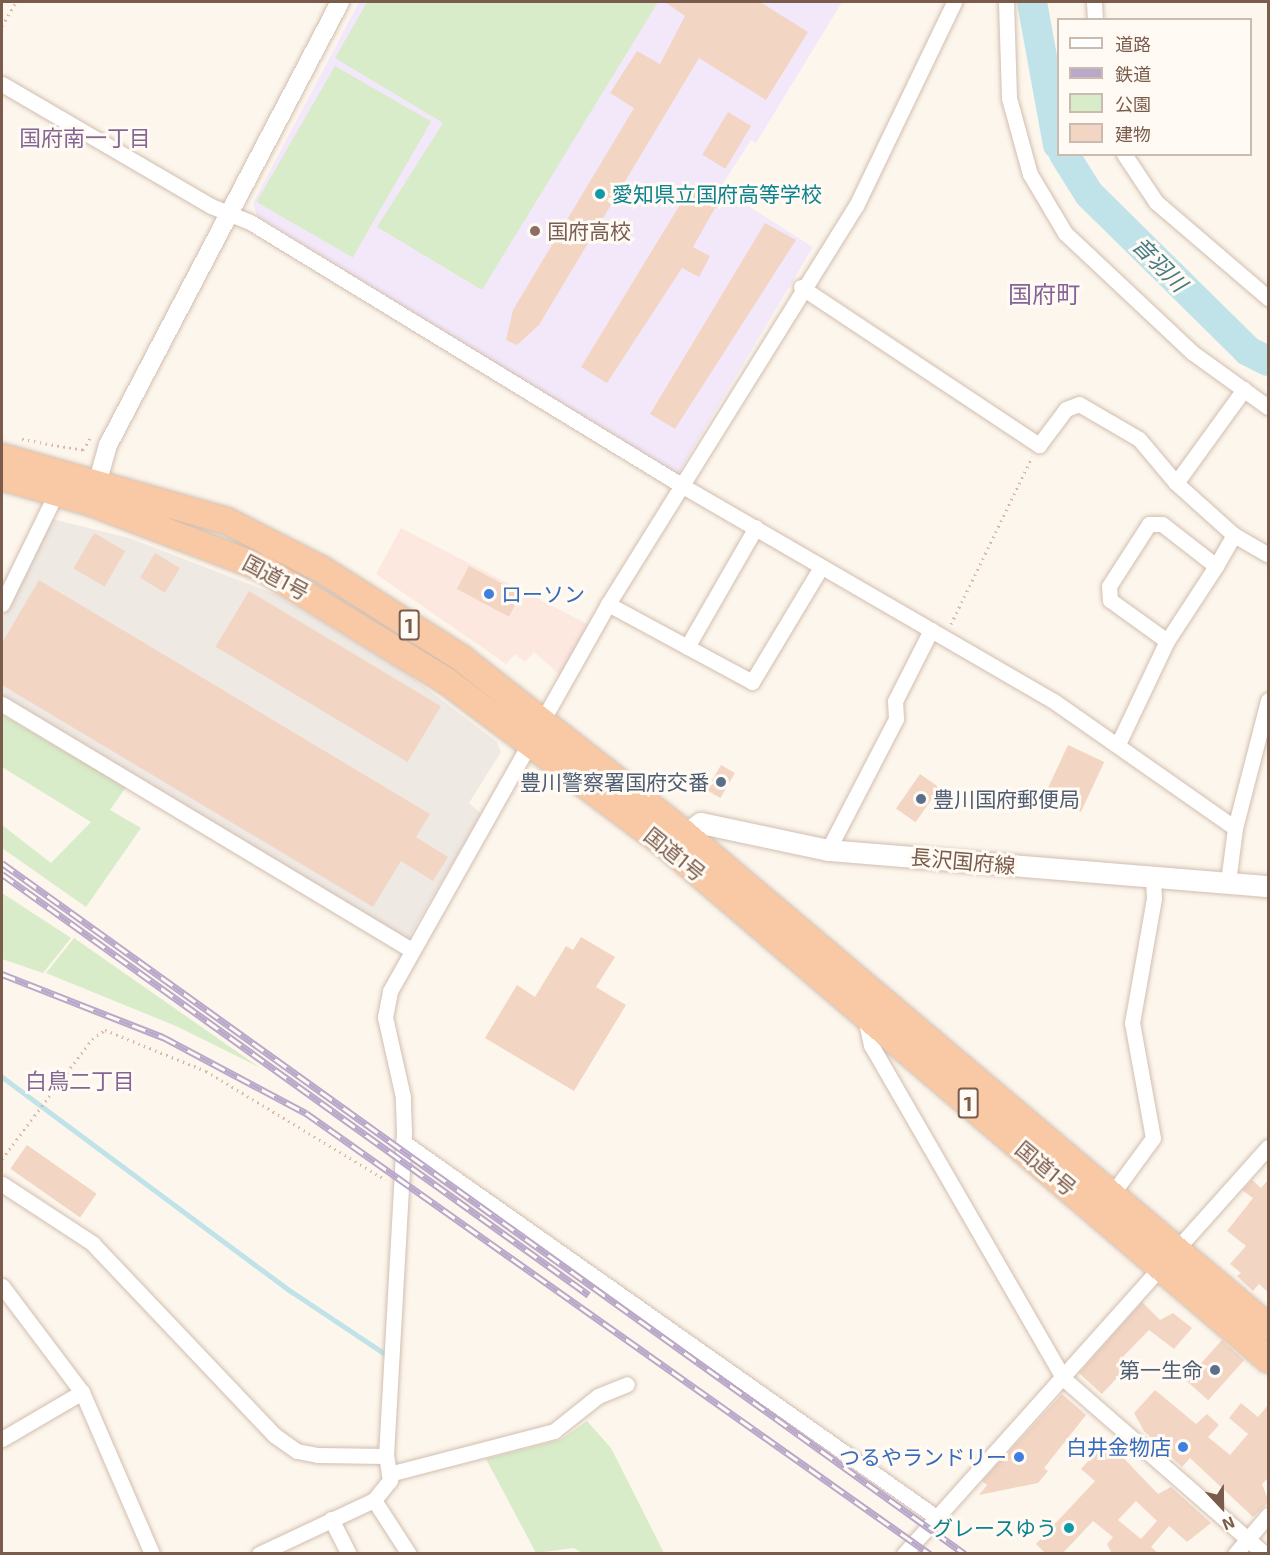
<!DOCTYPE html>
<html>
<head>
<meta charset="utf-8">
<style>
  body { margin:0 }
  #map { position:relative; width:1270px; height:1555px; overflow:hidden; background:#fdf6ec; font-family:"Exo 2","Noto Sans JP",sans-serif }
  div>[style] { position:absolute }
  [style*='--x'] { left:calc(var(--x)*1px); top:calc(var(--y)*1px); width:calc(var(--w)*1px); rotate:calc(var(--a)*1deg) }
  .commercial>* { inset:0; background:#fde8e0 }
  .industrial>* { inset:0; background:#efe9e4 }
  .education>* { inset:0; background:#f3e8fa }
  .green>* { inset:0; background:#d8ecc9; transform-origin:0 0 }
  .stream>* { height:5px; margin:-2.5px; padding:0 2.5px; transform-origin:2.5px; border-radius:2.5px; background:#bfe3e8 }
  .river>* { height:30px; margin:-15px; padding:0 15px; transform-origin:15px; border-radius:15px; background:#bfe3e8 }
  .building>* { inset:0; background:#f3d5c3; transform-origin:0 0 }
  .path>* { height:3px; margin-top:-1.5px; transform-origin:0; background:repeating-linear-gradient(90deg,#d9b8a5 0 1.5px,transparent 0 6px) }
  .roads { filter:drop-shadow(0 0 2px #d1beb0) drop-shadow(0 0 2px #d1beb0) }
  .minor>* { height:15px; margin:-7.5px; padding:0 7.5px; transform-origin:7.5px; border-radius:7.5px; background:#fff }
  .tertiary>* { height:18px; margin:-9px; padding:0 9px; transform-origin:9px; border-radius:9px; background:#fff }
  .secondary>* { height:21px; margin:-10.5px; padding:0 10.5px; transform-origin:10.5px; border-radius:10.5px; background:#fff }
  .trunk>* { height:26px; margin:-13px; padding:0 13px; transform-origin:13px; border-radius:13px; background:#f9c8a4 }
  .rail>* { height:7px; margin-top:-3.5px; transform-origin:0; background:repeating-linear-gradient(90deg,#fffaf3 0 14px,#b9a8c9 0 28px); box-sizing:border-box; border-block:2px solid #b9a8c9 }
  .dots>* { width:16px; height:16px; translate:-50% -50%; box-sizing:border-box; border:3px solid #fffaf3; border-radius:50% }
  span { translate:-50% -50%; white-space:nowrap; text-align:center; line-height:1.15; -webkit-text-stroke:6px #fffaf3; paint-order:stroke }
  .shield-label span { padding:2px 4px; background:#fffaf3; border:2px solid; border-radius:4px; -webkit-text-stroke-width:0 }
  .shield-label { font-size:20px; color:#7a5c4d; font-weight:700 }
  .culture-label { font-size:21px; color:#0d838f }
  .left { translate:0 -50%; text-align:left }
  .right { translate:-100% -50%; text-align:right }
  .education-label { font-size:21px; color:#785e54 }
  .street-label { font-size:21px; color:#7a5c4d }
  .shop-label { font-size:21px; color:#366cbe }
  .service-label { font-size:21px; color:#4e5e75 }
  .neighbourhood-label { font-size:22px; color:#846695 }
  .water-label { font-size:22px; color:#437c86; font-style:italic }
  .quarter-label { font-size:24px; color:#846695 }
  .frame { position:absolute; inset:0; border:3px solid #7a5c4d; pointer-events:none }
  .legend { position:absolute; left:1057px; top:18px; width:195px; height:138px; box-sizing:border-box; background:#fffaf3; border:2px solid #cabbb1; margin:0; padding:8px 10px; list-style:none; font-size:18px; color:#7a5c4d }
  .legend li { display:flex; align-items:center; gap:12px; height:30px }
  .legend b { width:30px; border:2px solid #cabbb1 }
  .north { position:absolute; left:1192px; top:1477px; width:60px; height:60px; -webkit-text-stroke:4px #fffaf3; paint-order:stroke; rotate:158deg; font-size:16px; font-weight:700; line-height:24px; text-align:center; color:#7a5c4d }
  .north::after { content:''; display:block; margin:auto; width:21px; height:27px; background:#7a5c4d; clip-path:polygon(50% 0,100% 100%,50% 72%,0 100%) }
</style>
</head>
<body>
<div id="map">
  <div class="commercial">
    <div style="clip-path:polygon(401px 528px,589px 625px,561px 676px,534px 652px,525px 662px,515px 654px,506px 664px,376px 574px)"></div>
  </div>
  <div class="industrial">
    <div style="clip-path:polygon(52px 519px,129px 538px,275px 594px,405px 672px,497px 742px,501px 752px,469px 803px,481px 814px,407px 940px,2px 698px,2px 618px)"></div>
  </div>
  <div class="education">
    <div style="clip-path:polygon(359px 2px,842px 2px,756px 143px,751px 140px,720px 188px,813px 247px,677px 475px,257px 216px,253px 203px)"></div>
  </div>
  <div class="green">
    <div style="clip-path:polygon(367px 2px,658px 2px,482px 290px,377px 227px,443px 123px,335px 58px)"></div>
    <div style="left:335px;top:66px;width:111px;height:157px;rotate:30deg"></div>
    <div style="clip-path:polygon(2px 715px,126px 787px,110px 810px,141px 828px,86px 907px,2px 848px,2px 825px,51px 863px,91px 822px,2px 767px)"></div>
    <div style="clip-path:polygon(2px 893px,71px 938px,43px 973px,2px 959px)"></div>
    <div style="clip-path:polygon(74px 938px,259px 1067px,176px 1026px,46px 973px)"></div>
    <div style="clip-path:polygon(587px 1421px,611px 1448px,664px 1553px,582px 1553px,574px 1548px,536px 1553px,486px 1459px,560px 1440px)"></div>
  </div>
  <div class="stream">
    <div style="--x:2;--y:1077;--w:361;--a:36.6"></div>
    <div style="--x:292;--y:1292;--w:112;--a:33.7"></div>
  </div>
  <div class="river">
    <div style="--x:1032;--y:2;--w:145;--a:79.7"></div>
    <div style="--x:1064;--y:154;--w:47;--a:58"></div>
    <div style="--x:1089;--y:194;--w:223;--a:44.6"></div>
    <div style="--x:1248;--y:351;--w:22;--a:27"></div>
  </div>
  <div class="building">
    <div style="clip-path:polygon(665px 2px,760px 2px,808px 32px,766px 100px,699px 58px,539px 325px,517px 345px,506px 340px,513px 310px,634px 108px,610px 93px,637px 51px,660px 64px,685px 16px)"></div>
    <div style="left:728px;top:112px;width:27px;height:50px;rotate:31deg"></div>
    <div style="clip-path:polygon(692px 185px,719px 201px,693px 247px,710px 256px,699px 277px,682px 268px,607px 383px,581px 367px)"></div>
    <div style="clip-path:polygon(765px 223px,796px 240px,675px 429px,650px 414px)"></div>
    <div style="left:94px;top:533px;width:36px;height:41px;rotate:30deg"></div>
    <div style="left:155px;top:553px;width:29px;height:29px;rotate:31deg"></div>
    <div style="left:469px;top:566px;width:59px;height:26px;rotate:28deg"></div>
    <div style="clip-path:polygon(39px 580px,430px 814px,416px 837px,448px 857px,433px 881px,401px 861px,373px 907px,2px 685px,2px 643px)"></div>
    <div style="left:249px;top:591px;width:224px;height:65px;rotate:31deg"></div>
    <div style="left:1068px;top:745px;width:40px;height:55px;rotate:25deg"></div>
    <div style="left:721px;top:765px;width:16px;height:29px;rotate:30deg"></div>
    <div style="left:920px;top:774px;width:24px;height:42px;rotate:35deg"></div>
    <div style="clip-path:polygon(581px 937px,615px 957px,596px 987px,626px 1005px,574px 1091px,485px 1038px,517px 985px,535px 997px,566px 946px,573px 950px)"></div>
    <div style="left:27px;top:1145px;width:85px;height:29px;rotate:35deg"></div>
    <div style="clip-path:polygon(1269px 1179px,1269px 1293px,1259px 1284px,1253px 1291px,1237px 1276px,1241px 1273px,1230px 1264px,1246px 1246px,1227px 1231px,1253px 1198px,1242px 1190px,1252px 1180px,1261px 1188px)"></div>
    <div style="clip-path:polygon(1142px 1302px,1160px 1320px,1173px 1313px,1192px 1328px,1174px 1349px,1149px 1330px,1119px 1361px,1127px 1367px,1102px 1394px,1079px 1373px)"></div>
    <div style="left:1222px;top:1340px;width:30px;height:54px;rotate:42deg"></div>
    <div style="clip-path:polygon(1155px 1390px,1196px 1424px,1207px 1414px,1219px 1425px,1208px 1437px,1230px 1455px,1248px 1434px,1229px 1418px,1241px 1403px,1258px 1417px,1269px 1404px,1269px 1477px,1262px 1484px,1269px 1502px,1253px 1517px,1190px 1458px,1182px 1467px,1144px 1431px,1134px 1413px)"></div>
    <div style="clip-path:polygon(1062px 1394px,1086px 1415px,1044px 1468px,1048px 1471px,1038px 1483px,979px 1495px,987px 1485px,982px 1481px)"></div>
    <div style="clip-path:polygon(evenodd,1102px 1446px,1111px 1454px,1115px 1449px,1158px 1494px,1171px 1487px,1211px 1523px,1187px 1542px,1169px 1526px,1151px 1547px,1159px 1554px,1112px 1554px,1107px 1544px,1113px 1537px,1093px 1521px,1062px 1554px,1046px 1554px,1036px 1544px,1095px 1481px,1081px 1469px,1102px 1446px,1136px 1501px,1157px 1521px,1141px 1539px,1118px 1520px,1136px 1501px)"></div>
  </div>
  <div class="path">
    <div style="--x:2;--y:26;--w:28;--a:-60"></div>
    <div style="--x:22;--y:439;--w:62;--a:10.2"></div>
    <div style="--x:83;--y:450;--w:17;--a:-59"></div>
    <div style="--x:951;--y:624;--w:186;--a:-64.1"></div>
    <div style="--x:2;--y:1159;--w:150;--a:-53.1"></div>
    <div style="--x:92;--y:1039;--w:16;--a:-35"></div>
    <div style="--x:105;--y:1030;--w:109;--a:22.1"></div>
    <div style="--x:206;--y:1071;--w:210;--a:31.2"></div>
  </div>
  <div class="roads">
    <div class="minor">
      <div style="--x:1006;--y:2;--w:96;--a:88.2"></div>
      <div style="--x:1009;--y:98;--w:79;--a:74.6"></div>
      <div style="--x:1030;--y:174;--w:69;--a:59.3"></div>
      <div style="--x:1065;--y:233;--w:175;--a:43.2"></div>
      <div style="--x:1193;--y:353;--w:92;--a:35.8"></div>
      <div style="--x:1094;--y:2;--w:18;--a:87"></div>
      <div style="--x:2;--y:84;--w:242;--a:30.3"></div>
      <div style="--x:211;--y:206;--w:42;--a:22.3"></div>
      <div style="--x:250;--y:222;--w:505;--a:31.39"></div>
      <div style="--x:681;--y:485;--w:432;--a:30.1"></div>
      <div style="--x:1055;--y:702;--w:220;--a:35"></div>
      <div style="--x:1124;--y:154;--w:58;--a:56.3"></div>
      <div style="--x:1156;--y:202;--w:148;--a:40.6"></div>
      <div style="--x:801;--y:287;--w:286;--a:33.6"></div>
      <div style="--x:1039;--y:445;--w:45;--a:-53.1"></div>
      <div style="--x:1066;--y:409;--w:14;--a:-21"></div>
      <div style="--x:1079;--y:404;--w:69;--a:30.3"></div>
      <div style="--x:1139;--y:439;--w:57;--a:49.9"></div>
      <div style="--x:1176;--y:483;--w:78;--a:41.9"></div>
      <div style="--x:1234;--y:535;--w:39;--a:30"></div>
      <div style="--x:1176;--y:483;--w:116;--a:-54.1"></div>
      <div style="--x:1216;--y:566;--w:68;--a:-142.1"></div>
      <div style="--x:1162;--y:524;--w:13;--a:180"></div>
      <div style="--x:1149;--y:524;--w:74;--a:122.8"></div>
      <div style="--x:1109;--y:586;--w:14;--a:86"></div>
      <div style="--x:1110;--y:600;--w:70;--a:35.7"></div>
      <div style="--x:1167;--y:641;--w:90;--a:-56.8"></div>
      <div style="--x:1216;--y:566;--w:36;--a:-60"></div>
      <div style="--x:2;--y:604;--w:126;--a:-64"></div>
      <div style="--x:608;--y:604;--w:164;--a:28.4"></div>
      <div style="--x:752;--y:682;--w:134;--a:-59"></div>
      <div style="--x:687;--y:647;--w:138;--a:-60.1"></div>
      <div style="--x:2;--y:704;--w:477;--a:31"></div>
      <div style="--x:1119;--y:742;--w:112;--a:-64.6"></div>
      <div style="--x:828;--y:850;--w:148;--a:-62.6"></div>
      <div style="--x:896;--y:719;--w:18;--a:-93"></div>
      <div style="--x:895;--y:701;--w:80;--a:-63.1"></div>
      <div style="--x:1228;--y:882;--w:54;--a:-82.6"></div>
      <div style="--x:1235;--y:828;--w:132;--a:-75.5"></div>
      <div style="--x:865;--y:1017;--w:29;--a:78"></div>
      <div style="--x:871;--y:1045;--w:384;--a:60"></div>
      <div style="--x:1063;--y:1378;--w:268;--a:41.1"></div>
      <div style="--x:403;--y:1142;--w:652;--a:35.13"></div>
      <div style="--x:2;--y:1184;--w:108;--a:33.2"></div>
      <div style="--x:92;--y:1243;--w:265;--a:46.5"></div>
      <div style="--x:274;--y:1435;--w:28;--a:35"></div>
      <div style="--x:297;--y:1451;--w:21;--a:11"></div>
      <div style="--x:318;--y:1455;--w:68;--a:0.8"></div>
      <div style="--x:1112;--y:1194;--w:69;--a:-53.8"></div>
      <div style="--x:1153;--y:1138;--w:117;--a:-100.3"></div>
      <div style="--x:1132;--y:1023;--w:127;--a:-80"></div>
      <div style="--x:1154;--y:898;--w:21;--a:-93"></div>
      <div style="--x:2;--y:1286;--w:133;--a:53"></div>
      <div style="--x:82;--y:1392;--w:176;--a:66.6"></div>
      <div style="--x:2;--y:1439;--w:93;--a:-30.4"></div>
      <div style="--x:389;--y:1474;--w:171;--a:-14.6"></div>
      <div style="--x:554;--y:1431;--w:56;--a:-38.5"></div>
      <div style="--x:598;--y:1396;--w:31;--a:-22"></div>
      <div style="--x:374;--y:1500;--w:64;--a:57.1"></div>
      <div style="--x:331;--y:1519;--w:39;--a:63"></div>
      <div style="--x:259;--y:1554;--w:127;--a:-25.2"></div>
      <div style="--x:374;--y:1500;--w:26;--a:-51"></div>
      <div style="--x:390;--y:1480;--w:24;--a:-99"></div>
      <div style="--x:386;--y:1456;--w:324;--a:-86.8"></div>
      <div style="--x:404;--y:1132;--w:35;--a:-92"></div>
      <div style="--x:403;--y:1097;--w:82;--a:-102.7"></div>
      <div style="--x:385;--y:1017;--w:26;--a:-79"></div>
      <div style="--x:390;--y:991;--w:444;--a:-60.6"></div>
      <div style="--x:608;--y:604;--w:469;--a:-58.1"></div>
      <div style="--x:856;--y:206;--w:226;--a:-64.3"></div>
      <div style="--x:904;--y:1554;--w:546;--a:-48.19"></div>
      <div style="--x:1235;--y:1554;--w:51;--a:-49.8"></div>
    </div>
    <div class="tertiary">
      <div style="--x:94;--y:495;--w:52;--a:-74.4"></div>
      <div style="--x:108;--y:445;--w:500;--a:-62.36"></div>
    </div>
    <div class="secondary">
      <div style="--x:673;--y:843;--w:34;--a:-36"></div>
      <div style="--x:701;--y:823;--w:130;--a:12"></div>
      <div style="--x:828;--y:850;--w:441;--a:4.7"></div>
    </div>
    <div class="trunk">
      <div style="--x:2;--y:457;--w:234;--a:15.9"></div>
      <div style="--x:227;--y:521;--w:106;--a:27.1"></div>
      <div style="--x:321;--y:569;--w:166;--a:32.4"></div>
      <div style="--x:461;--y:658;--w:283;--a:38.1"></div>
      <div style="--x:684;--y:833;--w:765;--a:40.23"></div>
      <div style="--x:2;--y:477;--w:94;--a:16.1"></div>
      <div style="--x:92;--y:503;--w:182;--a:20.9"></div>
      <div style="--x:262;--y:568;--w:215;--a:31.5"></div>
      <div style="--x:445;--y:680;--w:279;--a:36.8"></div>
      <div style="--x:668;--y:847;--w:789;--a:40.48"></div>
    </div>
  </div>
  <div class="rail">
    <div style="--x:2;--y:863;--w:1185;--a:35.66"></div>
    <div style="--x:2;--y:874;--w:722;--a:35.65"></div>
    <div style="--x:2;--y:974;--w:173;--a:21.4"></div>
    <div style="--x:163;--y:1037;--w:162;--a:28"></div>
    <div style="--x:306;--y:1113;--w:764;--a:35.25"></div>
  </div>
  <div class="dots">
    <div style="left:600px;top:194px;background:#0f9aa8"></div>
    <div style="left:535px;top:231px;background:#8d6e63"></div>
    <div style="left:489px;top:594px;background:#3f7fe0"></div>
    <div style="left:721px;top:782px;background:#5c6f8a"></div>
    <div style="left:921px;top:799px;background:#5c6f8a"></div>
    <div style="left:1215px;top:1370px;background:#5c6f8a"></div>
    <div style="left:1183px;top:1447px;background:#3f7fe0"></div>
    <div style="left:1019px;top:1457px;background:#3f7fe0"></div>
    <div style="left:1069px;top:1528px;background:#0f9aa8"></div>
  </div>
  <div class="shield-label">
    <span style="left:409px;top:625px">1</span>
    <span style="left:968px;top:1103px">1</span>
  </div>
  <div class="culture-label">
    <span class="left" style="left:612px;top:194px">愛知県立国府高等学校</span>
    <span class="right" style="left:1057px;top:1528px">グレースゆう</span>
  </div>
  <div class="education-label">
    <span class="left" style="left:547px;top:231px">国府高校</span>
  </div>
  <div class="street-label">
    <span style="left:276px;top:577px;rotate:28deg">国道1号</span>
    <span style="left:675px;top:854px;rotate:39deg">国道1号</span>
    <span style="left:963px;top:861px;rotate:5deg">長沢国府線</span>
    <span style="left:1046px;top:1168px;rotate:40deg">国道1号</span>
  </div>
  <div class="shop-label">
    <span class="left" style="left:501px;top:594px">ローソン</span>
    <span class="right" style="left:1171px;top:1447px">白井金物店</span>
    <span class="right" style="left:1007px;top:1457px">つるやランドリー</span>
  </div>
  <div class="service-label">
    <span class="right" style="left:709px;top:782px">豊川警察署国府交番</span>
    <span class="left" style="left:933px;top:799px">豊川国府郵便局</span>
    <span class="right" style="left:1203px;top:1370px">第一生命</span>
  </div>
  <div class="neighbourhood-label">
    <span style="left:85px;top:138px">国府南一丁目</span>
    <span style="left:80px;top:1081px">白鳥二丁目</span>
  </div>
  <div class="water-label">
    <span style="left:1160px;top:264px;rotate:45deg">音羽川</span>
  </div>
  <div class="quarter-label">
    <span style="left:1044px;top:294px">国府町</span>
  </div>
  <div class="frame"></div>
  <ul class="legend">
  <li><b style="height:8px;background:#fff"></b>道路</li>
  <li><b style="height:8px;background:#b9a8c9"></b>鉄道</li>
  <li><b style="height:16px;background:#d8ecc9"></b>公園</li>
  <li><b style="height:16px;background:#f3d5c3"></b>建物</li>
  </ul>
  <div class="north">N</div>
</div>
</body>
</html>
